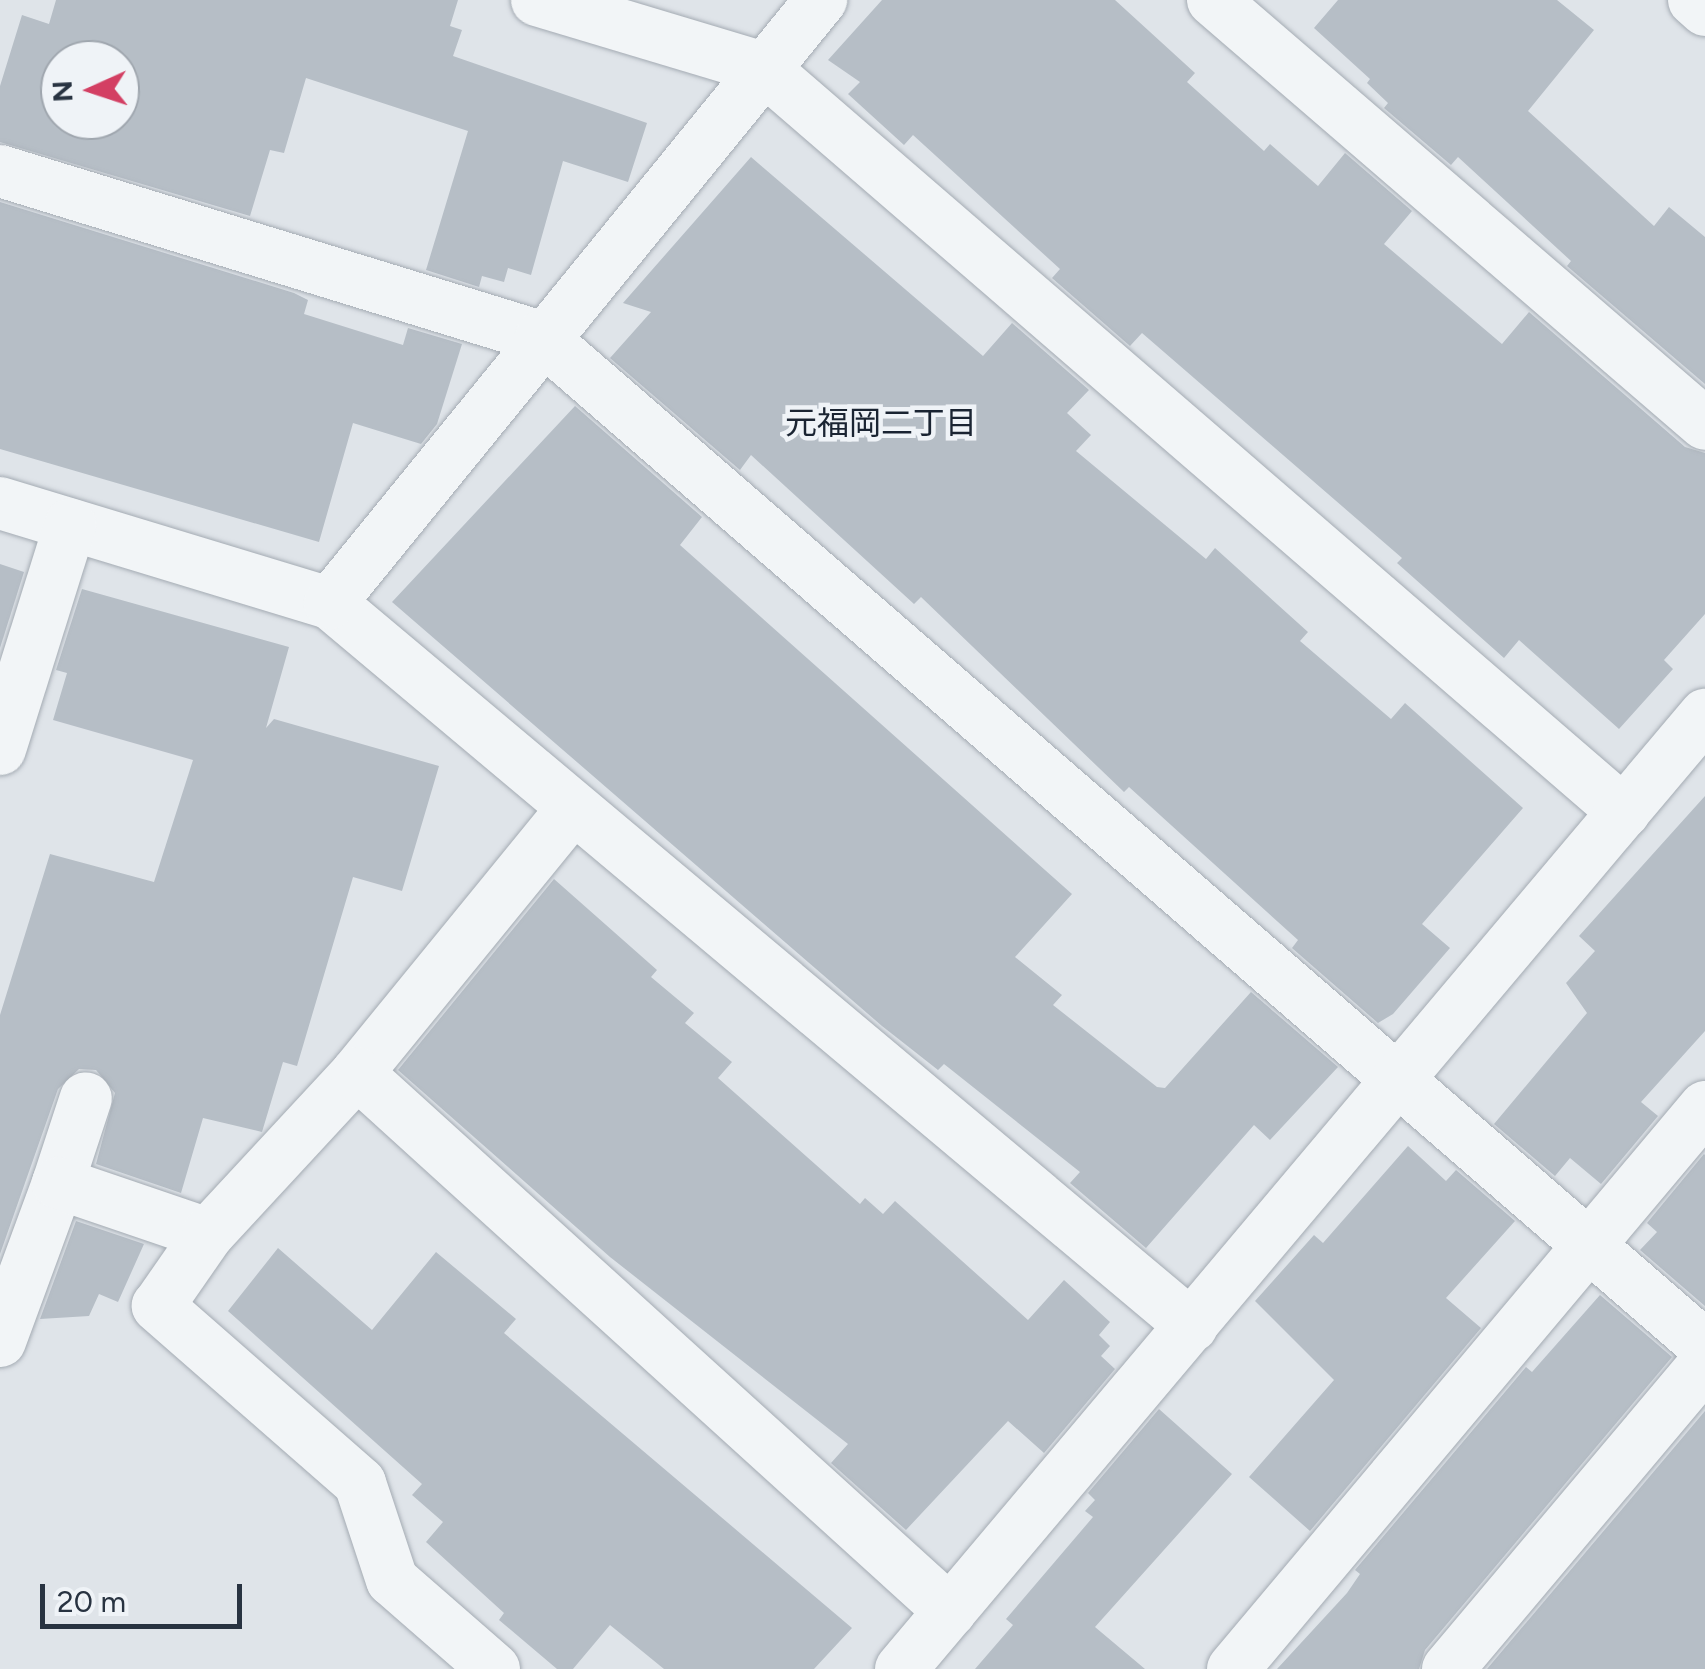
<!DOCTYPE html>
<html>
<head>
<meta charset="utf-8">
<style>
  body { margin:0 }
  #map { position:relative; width:1705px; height:1669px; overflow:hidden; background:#dfe4e9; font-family:Figtree,"Noto Sans JP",sans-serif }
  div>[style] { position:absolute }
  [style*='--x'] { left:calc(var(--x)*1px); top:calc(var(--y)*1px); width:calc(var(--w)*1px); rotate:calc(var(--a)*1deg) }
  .building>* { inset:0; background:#b6bec6 }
  .roads { filter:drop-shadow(0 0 2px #a4abb3) drop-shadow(0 0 2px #a4abb3) }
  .street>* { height:52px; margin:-26px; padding:0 26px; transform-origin:26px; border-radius:26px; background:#f2f5f7 }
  span { translate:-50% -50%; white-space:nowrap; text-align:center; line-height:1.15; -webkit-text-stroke:9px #eff3f7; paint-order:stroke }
  .neighbourhood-label { font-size:32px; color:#1a2432 }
  .north { position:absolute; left:40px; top:40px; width:100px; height:100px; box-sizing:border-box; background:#eff3f7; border:2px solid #9fa6ae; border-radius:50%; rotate:267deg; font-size:28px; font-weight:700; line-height:40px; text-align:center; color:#283341 }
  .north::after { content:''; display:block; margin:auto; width:35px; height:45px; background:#d33f63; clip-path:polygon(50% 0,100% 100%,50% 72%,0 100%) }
  .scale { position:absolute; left:40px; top:1584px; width:202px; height:45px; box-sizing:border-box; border:5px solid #283341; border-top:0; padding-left:12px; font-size:30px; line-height:35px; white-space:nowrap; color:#283341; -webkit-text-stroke:8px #eff3f7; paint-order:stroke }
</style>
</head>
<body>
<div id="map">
  <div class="building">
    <div style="clip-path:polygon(evenodd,56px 0,458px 0,450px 26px,462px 30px,453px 56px,647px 123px,628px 182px,563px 161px,531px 275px,508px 268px,504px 282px,482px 276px,479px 287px,426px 270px,468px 131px,306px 78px,284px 153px,270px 150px,250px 216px,0 142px,0 86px,22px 15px,49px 24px,56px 0,60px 60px,120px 60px,120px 120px,60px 120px,60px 60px)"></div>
    <div style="clip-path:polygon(882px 0,1115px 0,1195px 73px,1187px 82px,1264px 151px,1270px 144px,1318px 186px,1345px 153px,1412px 211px,1384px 244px,1502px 344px,1529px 312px,1685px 447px,1705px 453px,1705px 614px,1664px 660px,1673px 669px,1619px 729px,1519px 640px,1504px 658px,1397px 563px,1402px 558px,1142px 333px,1130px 346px,1052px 278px,1060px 269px,913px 135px,904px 145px,848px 94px,860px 82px,828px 60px)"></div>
    <div style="clip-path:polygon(1338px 0,1557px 0,1594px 30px,1528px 111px,1654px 226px,1669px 207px,1705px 237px,1705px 384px,1567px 266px,1571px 261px,1458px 157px,1451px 165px,1384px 108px,1388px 103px,1367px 83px,1370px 79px,1314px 28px)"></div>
    <div style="clip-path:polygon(751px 157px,983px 356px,1012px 323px,1089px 390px,1067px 413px,1091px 435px,1076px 451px,1206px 559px,1215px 548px,1308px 632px,1300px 641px,1391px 719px,1405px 703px,1523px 808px,1422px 924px,1450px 948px,1393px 1014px,1378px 1023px,1292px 948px,1298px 940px,1129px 787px,1124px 792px,921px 597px,914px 604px,751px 455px,740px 470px,610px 358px,651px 312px,623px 303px)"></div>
    <div style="clip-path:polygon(0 202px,294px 293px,308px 300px,304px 314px,403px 345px,408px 328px,462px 344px,437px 424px,421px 444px,353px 423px,319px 542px,0 449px)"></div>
    <div style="clip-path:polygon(575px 406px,702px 517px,680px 545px,1072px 894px,1015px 957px,1062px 995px,1053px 1005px,1157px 1087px,1165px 1088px,1251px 992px,1338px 1067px,1270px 1140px,1254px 1125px,1146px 1248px,1070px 1183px,1080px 1172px,944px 1064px,938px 1070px,882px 1026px,392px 602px)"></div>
    <div style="clip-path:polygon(0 564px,24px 572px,0 648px)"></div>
    <div style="clip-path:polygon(82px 589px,289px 647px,266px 728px,274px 719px,439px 766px,402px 891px,353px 877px,297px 1066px,283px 1062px,262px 1132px,203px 1118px,181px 1193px,96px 1164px,115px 1093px,96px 1070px,79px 1069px,58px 1089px,0 1254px,0 1015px,50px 854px,154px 882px,193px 760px,53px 720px,67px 673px,56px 670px)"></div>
    <div style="clip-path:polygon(1705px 796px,1705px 1031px,1641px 1102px,1658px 1116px,1601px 1184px,1570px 1158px,1555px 1176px,1494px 1124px,1587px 1013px,1566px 983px,1595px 951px,1579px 936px)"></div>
    <div style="clip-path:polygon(554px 879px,657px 970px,651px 977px,694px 1013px,685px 1023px,732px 1062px,718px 1078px,860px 1204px,865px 1198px,883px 1214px,895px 1201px,1028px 1320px,1064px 1280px,1110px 1322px,1099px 1335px,1110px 1346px,1101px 1356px,1115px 1369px,1044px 1453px,1008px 1421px,906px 1530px,831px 1463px,848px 1444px,610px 1257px,398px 1070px)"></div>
    <div style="clip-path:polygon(1408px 1146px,1446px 1181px,1456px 1170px,1515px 1221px,1446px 1298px,1481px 1328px,1310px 1531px,1249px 1477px,1334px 1380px,1255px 1301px,1314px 1235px,1323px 1243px)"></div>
    <div style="clip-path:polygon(1704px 1154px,1705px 1155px,1705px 1306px,1640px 1250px,1657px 1232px,1647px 1223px)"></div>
    <div style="clip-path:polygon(76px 1221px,144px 1244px,118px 1302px,99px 1294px,89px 1316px,40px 1319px)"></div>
    <div style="clip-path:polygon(278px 1248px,372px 1330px,436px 1252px,516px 1319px,504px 1333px,852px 1628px,814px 1669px,664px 1669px,610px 1625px,573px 1669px,557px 1669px,499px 1620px,504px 1613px,426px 1542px,443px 1522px,412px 1495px,422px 1484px,228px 1311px)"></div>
    <div style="clip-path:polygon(1600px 1295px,1672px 1357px,1425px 1650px,1419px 1669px,1277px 1669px,1347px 1593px,1360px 1574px,1355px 1570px,1526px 1367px,1532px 1372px)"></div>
    <div style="clip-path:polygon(1159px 1409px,1232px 1474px,1095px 1627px,1145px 1669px,975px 1669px,1013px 1625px,1006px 1619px,1093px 1517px,1085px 1511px,1095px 1500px,1088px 1493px)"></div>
    <div style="clip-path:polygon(1705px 1411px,1705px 1669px,1487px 1669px)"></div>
  </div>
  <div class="roads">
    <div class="street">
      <div style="--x:537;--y:0;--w:236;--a:16.7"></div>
      <div style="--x:763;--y:68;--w:1138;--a:40.83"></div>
      <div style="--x:1213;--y:0;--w:649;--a:40.75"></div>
      <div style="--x:1694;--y:0;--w:15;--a:42"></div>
      <div style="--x:0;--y:171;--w:566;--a:17.06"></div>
      <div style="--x:541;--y:337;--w:1540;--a:40.92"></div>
      <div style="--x:0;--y:503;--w:345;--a:16.9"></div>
      <div style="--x:330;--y:603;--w:1125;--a:39.99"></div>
      <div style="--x:330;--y:603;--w:778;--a:-50.85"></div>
      <div style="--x:0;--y:749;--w:235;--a:-72.6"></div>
      <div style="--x:357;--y:1073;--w:338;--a:-50.8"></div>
      <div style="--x:58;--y:1183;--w:89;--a:-71.8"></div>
      <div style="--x:0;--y:1341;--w:168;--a:-69.8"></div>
      <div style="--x:58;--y:1183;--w:158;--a:18.8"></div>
      <div style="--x:494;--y:1669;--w:135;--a:-138.9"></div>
      <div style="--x:392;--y:1580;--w:102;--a:-108.3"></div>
      <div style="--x:360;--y:1483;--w:269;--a:-138.8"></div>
      <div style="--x:158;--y:1306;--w:88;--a:-55.2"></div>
      <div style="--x:208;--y:1234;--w:219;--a:-47.2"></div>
      <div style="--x:357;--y:1073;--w:801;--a:42.22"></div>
      <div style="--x:901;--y:1669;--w:1248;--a:-49.88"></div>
      <div style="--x:1233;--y:1669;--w:734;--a:-49.97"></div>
      <div style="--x:1448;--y:1669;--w:399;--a:-49.9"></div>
    </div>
  </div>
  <div class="neighbourhood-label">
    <span style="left:881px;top:423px">元福岡二丁目</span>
  </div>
  <div class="north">N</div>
  <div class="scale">20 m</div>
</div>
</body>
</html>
